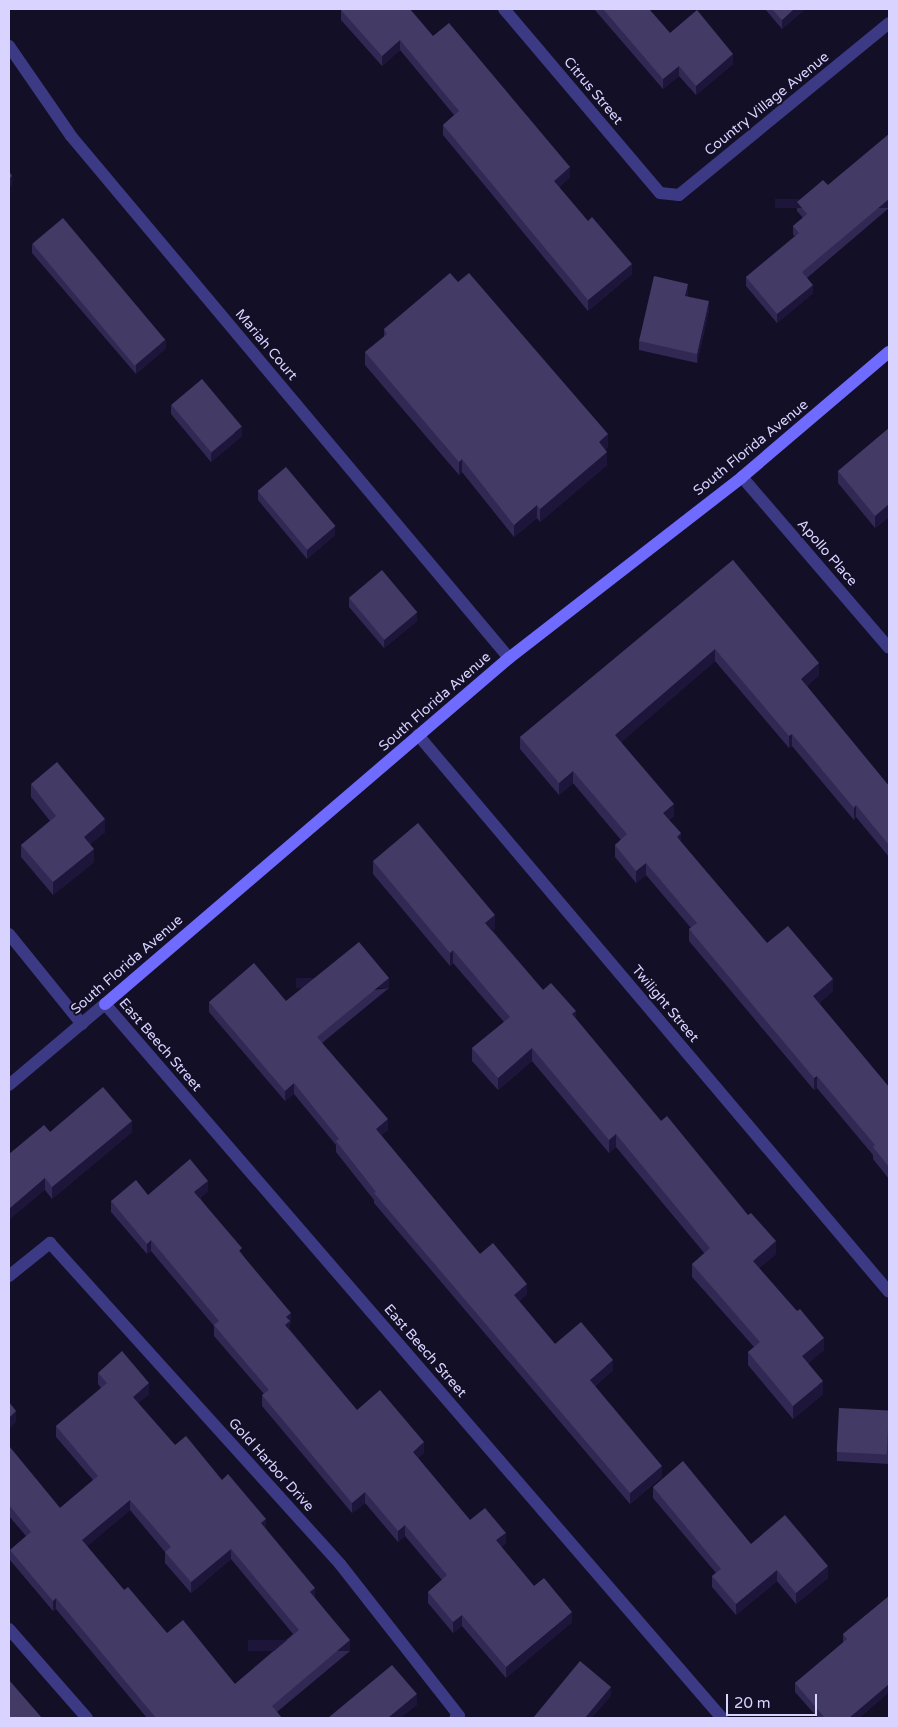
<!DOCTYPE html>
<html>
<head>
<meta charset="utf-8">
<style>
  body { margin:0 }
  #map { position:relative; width:898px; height:1727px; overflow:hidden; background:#130f26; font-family:"Varela Round",sans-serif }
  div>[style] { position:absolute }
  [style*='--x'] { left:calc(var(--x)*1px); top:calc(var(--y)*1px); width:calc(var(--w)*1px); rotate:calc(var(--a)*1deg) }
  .street>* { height:12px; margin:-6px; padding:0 6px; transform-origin:6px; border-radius:6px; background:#3d3a85 }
  .secondary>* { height:12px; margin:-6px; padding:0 6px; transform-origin:6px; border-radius:6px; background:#6f6bff }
  .wall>* { inset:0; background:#312854 }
  .shaded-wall>* { inset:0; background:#1d163a; transform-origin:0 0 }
  .building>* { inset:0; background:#433a66; transform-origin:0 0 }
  span { translate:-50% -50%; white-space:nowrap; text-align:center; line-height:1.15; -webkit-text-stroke:4px #130f26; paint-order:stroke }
  .street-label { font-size:14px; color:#d9d4ff }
  .frame { position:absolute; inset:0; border:10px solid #d9d4ff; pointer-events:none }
  .scale { position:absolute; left:726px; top:1694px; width:91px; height:22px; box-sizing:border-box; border:2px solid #d9d4ff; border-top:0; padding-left:6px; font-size:15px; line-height:18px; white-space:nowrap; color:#d9d4ff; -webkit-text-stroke:4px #130f26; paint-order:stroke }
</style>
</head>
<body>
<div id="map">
  <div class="street">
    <div style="--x:504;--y:9;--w:241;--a:49.7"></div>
    <div style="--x:660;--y:193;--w:19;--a:6"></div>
    <div style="--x:679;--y:195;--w:271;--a:-39.3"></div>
    <div style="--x:9;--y:46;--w:109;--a:55.4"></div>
    <div style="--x:71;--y:136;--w:681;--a:50"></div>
    <div style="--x:742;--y:477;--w:225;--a:49.3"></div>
    <div style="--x:418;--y:735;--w:729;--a:49.78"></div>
    <div style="--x:9;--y:934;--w:116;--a:51"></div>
    <div style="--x:9;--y:1085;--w:126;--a:-40.2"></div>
    <div style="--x:105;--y:1004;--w:944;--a:49.17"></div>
    <div style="--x:9;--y:1276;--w:53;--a:-38.8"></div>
    <div style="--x:50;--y:1243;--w:433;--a:47.9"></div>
    <div style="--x:340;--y:1564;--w:193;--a:51.9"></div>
    <div style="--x:459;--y:1716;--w:4;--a:153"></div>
    <div style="--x:9;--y:1629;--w:118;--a:48.8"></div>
  </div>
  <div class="secondary">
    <div style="--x:105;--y:1004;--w:532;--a:-40.58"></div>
    <div style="--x:509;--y:658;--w:295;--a:-37.8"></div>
    <div style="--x:742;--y:477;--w:193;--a:-40.4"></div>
  </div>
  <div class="wall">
    <div style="clip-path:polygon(594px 9px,649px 9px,670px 33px,733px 64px,696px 95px,679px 76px,663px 89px)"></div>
    <div style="clip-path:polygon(765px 9px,805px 9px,782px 29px)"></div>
    <div style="clip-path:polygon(341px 10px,433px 36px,570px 177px,559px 187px,632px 274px,588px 311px,443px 135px,443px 125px,454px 115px,400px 50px,382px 66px,341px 20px)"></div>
    <div style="clip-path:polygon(889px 134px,889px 208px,807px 278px,813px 293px,777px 323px,746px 286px,746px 277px,795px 236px,793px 235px,793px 226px,803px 218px,797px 211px,797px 202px,828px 185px)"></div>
    <div style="clip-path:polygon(32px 244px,166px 348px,136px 374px,32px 253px)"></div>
    <div style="clip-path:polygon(458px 282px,608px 447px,605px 450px,607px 465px,540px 522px,537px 518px,514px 537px,462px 472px,459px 475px,365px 365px,365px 352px,384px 337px,384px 329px)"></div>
    <div style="clip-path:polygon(688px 293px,687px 296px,709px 310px,697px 363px,639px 350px,639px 341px)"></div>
    <div style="clip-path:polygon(171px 405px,242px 436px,211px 462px,171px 414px)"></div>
    <div style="clip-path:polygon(889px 428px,889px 517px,875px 528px,838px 483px,838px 471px)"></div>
    <div style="clip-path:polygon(258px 491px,335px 535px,307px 559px,258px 500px)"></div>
    <div style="clip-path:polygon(733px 560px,819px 675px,807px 686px,889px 786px,889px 857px,856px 817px,854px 820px,792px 746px,789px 748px,715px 661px,621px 742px,674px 816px,669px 820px,681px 842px,767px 943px,833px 991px,819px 1003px,889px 1087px,889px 1179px,873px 1159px,873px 1155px,817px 1088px,814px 1090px,689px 941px,689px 929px,691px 928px,646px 875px,636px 883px,615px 857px,615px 845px,621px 840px,573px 783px,559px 795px,520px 749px,520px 737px)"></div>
    <div style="clip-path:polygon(349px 598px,417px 621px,384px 648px,349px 607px)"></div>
    <div style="clip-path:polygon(31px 784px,105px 832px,90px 844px,94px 862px,53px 895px,21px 857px,21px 845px,50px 821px,31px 797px)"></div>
    <div style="clip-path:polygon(373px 861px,495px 928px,492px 930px,543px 990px,576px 1019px,661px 1121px,776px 1254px,759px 1268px,824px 1350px,808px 1363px,823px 1394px,793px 1419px,748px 1365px,748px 1352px,754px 1347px,692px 1277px,692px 1264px,705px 1254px,616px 1147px,609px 1153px,532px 1061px,498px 1090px,472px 1061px,472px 1048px,504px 1022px,453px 963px,450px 966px,373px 874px)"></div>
    <div style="clip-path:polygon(389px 988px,322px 1043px,388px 1130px,381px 1135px,480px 1254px,527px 1294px,519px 1301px,555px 1344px,613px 1370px,595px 1386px,662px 1477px,630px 1504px,374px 1203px,374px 1200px,336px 1152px,336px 1145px,294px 1094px,285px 1101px,209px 1012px,209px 1002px,286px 1001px)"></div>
    <div style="clip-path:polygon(44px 1125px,50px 1132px,132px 1132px,52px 1199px,45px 1190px)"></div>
    <div style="clip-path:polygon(208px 1191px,200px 1198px,242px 1254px,291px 1323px,290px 1324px,290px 1330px,357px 1410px,424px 1453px,418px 1458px,470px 1520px,506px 1543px,501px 1547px,534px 1586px,572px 1622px,506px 1678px,462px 1626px,453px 1633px,428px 1603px,428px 1592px,442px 1580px,405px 1536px,398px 1542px,365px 1503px,352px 1513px,262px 1406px,262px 1395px,264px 1394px,214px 1336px,214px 1326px,151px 1251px,147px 1254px,111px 1212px,111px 1201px,148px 1195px)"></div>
    <div style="clip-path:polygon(evenodd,98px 1373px,149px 1394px,138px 1403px,175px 1445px,222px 1480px,266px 1529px,315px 1598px,350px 1651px,277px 1712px,282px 1718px,147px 1718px,56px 1609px,53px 1611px,10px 1560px,10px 1550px,26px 1536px,9px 1516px,9px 1446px,60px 1508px,93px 1480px,56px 1437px,56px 1426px,101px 1388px,98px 1384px,98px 1373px,130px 1510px,165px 1552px,165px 1563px,191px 1593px,231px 1559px,293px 1634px,235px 1684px,167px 1633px,124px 1590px,87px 1546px,130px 1510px)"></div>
    <div style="clip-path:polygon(889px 1411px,889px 1464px,837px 1461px,837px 1452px)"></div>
    <div style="clip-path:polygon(653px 1487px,751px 1544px,828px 1578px,796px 1604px,777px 1581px,736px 1615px,712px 1587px,712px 1576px,716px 1573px,653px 1498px)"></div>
    <div style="clip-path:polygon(889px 1596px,889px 1692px,859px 1718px,818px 1718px,795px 1692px,795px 1683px,843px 1643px,843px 1634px)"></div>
  </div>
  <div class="shaded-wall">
    <div style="clip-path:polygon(794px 9px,805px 9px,782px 29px,782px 20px)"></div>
    <div style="clip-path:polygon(400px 40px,400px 50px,382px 66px,382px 56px)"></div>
    <div style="clip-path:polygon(733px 54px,733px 64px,696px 95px,696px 86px)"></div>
    <div style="clip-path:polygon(679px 66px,679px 76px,663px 89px,663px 79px)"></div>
    <div style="clip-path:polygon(570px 167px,570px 177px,554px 191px,554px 181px)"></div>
    <div style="clip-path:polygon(12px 176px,12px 185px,9px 188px,9px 179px)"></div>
    <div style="left:889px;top:199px;width:9px;height:114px;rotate:90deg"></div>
    <div style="clip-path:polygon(632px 264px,632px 274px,588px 311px,588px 300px)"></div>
    <div style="clip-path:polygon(688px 284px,688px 293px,685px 304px,685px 296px)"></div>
    <div style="clip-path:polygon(813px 285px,813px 293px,777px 323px,777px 314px)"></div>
    <div style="clip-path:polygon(709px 301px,709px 310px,697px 363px,697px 354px)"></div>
    <div style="clip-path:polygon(166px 339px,166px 348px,136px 374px,136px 365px)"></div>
    <div style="clip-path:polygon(242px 427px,242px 436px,211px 462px,211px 453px)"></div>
    <div style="clip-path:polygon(608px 434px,608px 447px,599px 455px,599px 442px)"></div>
    <div style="clip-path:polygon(607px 452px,607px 465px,540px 522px,540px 509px)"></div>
    <div style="clip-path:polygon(462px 459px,462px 472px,459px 475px,459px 462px)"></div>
    <div style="clip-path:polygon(889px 504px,889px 517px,875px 528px,875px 516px)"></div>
    <div style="clip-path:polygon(537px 505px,537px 518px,514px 537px,514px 525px)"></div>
    <div style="clip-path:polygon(335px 526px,335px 535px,307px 559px,307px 550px)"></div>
    <div style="clip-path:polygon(417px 612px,417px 621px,384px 648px,384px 640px)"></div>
    <div style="clip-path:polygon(715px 649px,715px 661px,615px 748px,615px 735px)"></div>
    <div style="clip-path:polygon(819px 663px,819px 675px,801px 691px,801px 679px)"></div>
    <div style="clip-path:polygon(792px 734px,792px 746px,789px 748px,789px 736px)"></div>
    <div style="clip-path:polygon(573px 771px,573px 783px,559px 795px,559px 783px)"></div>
    <div style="clip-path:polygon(674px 804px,674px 816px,663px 825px,663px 813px)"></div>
    <div style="clip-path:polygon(856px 805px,856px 817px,854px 820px,854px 808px)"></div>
    <div style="clip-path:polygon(105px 819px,105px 832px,84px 850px,84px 837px)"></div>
    <div style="clip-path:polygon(681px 833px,681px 845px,677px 837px)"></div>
    <div style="clip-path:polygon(94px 849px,94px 862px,53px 895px,53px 882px)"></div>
    <div style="clip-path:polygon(646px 863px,646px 875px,636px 883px,636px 871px)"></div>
    <div style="clip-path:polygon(495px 915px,495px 928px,485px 936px,485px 923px)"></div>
    <div style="clip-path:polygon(453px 950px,453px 963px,450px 966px,450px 953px)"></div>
    <div style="left:389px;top:978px;width:10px;height:93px;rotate:90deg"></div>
    <div style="clip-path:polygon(833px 979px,833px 991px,813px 1008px,813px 996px)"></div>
    <div style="clip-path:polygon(576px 1011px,576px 1024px,572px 1014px)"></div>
    <div style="clip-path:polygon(532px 1048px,532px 1061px,498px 1090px,498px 1078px)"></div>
    <div style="clip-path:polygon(817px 1076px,817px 1088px,814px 1090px,814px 1078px)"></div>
    <div style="clip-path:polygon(294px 1083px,294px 1094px,285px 1101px,285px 1091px)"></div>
    <div style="clip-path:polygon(388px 1119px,388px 1130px,376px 1140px,376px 1129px)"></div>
    <div style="clip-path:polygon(132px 1121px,132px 1132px,52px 1199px,52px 1187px)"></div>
    <div style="clip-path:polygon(616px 1134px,616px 1147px,609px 1153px,609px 1140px)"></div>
    <div style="clip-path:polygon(45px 1178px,45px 1190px,9px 1220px,9px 1209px)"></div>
    <div style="clip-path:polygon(208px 1181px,208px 1191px,194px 1203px,194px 1192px)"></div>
    <div style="clip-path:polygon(151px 1240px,151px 1251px,147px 1254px,147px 1244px)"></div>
    <div style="clip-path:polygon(776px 1241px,776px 1254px,753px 1273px,753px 1261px)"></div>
    <div style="clip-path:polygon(527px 1284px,527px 1294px,514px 1305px,514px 1295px)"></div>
    <div style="clip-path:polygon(291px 1313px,291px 1323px,290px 1324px,290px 1332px,285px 1325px,286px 1317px)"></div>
    <div style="clip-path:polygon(824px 1338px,824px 1350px,802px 1369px,802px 1356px)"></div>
    <div style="clip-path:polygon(613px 1360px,613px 1370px,590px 1390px,590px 1380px)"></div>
    <div style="clip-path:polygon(823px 1381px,823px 1394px,793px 1419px,793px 1406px)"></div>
    <div style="clip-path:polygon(149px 1383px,149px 1394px,133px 1408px,133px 1397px)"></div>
    <div style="clip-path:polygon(16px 1411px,16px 1422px,9px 1429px,9px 1418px)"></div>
    <div style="clip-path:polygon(424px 1442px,424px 1453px,413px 1463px,413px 1452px)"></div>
    <div style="clip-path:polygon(662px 1466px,662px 1477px,630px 1504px,630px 1493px)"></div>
    <div style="clip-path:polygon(365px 1492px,365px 1503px,352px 1513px,352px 1503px)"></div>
    <div style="clip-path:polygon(130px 1500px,130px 1510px,82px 1551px,82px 1540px)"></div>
    <div style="clip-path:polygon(266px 1519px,266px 1530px,261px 1523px)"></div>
    <div style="clip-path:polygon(405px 1525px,405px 1536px,398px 1542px,398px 1531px)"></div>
    <div style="clip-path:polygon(506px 1533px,506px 1543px,496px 1551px,496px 1540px)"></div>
    <div style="clip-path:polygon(231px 1549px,231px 1559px,191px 1593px,191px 1582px)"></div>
    <div style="clip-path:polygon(828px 1566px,828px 1578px,796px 1604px,796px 1593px)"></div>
    <div style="clip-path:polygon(777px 1570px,777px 1581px,736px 1615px,736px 1604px)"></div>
    <div style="clip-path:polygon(315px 1588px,315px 1598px,310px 1592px)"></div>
    <div style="clip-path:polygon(56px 1598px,56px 1609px,53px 1611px,53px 1601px)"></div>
    <div style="clip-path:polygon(572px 1612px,572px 1622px,506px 1678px,506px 1667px)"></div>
    <div style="clip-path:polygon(462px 1615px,462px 1626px,453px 1633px,453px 1622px)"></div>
    <div style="left:350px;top:1640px;width:11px;height:102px;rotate:90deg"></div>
    <div style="clip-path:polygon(889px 1684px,889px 1692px,859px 1718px,849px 1718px)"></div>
    <div style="clip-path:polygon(611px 1687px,611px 1696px,592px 1718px,585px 1718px)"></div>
    <div style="clip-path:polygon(417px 1694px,417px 1705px,401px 1718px,388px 1718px)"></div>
  </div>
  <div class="building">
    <div style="clip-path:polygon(343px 9px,410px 9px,433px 36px,449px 23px,570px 167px,554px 181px,588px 221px,592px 217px,632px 264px,588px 300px,443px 125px,459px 111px,400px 40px,382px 56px,341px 10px)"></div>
    <div style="clip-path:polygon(603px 9px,649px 9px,670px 33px,697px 10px,733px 54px,696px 86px,679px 66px,663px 79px)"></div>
    <div style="clip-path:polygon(772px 9px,794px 9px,782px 20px)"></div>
    <div style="clip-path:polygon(889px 134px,889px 199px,802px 272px,813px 285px,777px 314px,746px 277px,799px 233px,793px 226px,807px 214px,797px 202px,823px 180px,828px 185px)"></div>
    <div style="clip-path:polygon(9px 171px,12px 176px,9px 179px)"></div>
    <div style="left:63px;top:218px;width:159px;height:40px;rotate:50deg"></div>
    <div style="clip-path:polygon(450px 273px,458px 282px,469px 273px,608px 434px,599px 442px,607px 452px,540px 509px,537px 505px,514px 525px,462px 459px,459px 462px,365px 352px,387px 334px,384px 329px)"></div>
    <div style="clip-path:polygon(654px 276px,688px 284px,685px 296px,709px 301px,697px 354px,639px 341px)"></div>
    <div style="left:202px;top:379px;width:62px;height:40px;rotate:50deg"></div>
    <div style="clip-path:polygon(889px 428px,889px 504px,875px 516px,838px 471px)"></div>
    <div style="left:286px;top:467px;width:77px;height:37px;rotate:50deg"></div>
    <div style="clip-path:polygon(733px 560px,819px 663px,801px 679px,889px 786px,889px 845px,856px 805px,854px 808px,792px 734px,789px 736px,715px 649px,615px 735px,674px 804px,663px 813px,681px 833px,677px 837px,767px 943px,788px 926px,833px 979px,813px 996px,889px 1087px,889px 1167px,873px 1147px,875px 1145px,817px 1076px,814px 1078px,689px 929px,697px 923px,646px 863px,636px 871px,615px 845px,627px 834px,573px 771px,559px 783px,520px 737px)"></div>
    <div style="left:382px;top:570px;width:55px;height:43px;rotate:50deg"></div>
    <div style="clip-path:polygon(57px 762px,105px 819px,84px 837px,94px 849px,53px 882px,21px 845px,56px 816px,31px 784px)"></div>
    <div style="clip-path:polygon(418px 823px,495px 915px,485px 923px,543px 990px,551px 983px,576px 1011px,572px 1014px,661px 1121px,667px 1116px,748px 1215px,751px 1213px,776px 1241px,753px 1261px,797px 1311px,800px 1309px,824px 1338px,802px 1356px,823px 1381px,793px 1406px,748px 1352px,760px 1342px,692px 1264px,710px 1248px,616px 1134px,609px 1140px,532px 1048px,498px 1078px,472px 1048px,510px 1017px,453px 950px,450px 953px,373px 861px)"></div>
    <div style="clip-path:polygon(359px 942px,389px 978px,317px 1037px,388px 1119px,376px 1129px,480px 1254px,493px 1243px,527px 1284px,514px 1295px,555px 1344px,581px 1322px,613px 1360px,590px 1380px,662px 1466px,630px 1493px,374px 1193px,376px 1192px,336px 1141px,339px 1139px,294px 1083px,285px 1091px,209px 1002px,254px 963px,286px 1001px)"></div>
    <div style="clip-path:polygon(103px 1087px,132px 1121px,52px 1187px,45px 1178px,9px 1209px,9px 1154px,44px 1125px,50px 1132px)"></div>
    <div style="clip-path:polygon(190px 1159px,208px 1181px,194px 1192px,242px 1248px,239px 1251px,291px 1313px,286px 1317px,290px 1321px,285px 1325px,357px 1410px,380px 1390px,424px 1442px,413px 1452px,470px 1520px,485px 1508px,506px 1533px,496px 1540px,534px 1586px,544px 1578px,572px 1612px,506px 1667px,462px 1615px,453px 1622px,428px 1592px,447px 1575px,405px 1525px,398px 1531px,365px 1492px,352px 1503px,262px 1395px,269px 1390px,214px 1325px,219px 1321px,151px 1240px,147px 1244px,111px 1201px,136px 1180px,148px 1195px)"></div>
    <div style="clip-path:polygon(evenodd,122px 1351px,149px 1383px,133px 1397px,175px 1445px,186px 1436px,222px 1480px,228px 1474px,266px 1519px,261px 1523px,315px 1588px,310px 1592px,350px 1640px,272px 1706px,282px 1718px,156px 1718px,56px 1598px,53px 1601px,10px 1550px,31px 1532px,9px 1505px,9px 1446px,60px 1508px,98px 1476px,56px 1426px,107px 1383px,98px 1373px,122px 1351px,130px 1500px,171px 1547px,165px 1552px,191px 1582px,231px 1549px,299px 1630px,235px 1684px,183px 1620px,167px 1633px,128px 1587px,124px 1590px,82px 1540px,130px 1500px)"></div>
    <div style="clip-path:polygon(9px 1402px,16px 1411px,9px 1418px)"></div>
    <div style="left:839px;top:1408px;width:50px;height:44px;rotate:3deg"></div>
    <div style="clip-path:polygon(683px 1461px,751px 1544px,785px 1515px,828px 1566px,796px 1593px,777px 1570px,736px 1604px,712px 1576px,721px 1569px,653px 1487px)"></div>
    <div style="clip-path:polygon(889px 1596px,889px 1684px,849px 1718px,825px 1718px,795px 1683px,847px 1639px,843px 1634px)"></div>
    <div style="clip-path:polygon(580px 1661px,611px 1687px,585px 1718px,533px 1718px)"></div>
    <div style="clip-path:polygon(392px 1665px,417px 1694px,388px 1718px,328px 1718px)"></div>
    <div style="clip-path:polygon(9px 1680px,42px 1718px,9px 1718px)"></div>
  </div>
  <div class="street-label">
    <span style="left:593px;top:91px;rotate:50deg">Citrus Street</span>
    <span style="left:767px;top:104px;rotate:-39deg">Country Village Avenue</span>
    <span style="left:266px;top:345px;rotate:50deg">Mariah Court</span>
    <span style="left:751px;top:448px;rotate:-39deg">South Florida Avenue</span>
    <span style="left:827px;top:553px;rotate:49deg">Apollo Place</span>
    <span style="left:435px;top:702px;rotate:-41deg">South Florida Avenue</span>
    <span style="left:127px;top:965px;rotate:-41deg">South Florida Avenue</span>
    <span style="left:665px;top:1004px;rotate:50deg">Twilight Street</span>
    <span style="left:160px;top:1045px;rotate:49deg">East Beech Street</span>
    <span style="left:425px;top:1351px;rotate:49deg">East Beech Street</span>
    <span style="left:271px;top:1465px;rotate:48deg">Gold Harbor Drive</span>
  </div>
  <div class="frame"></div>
  <div class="scale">20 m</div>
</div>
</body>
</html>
